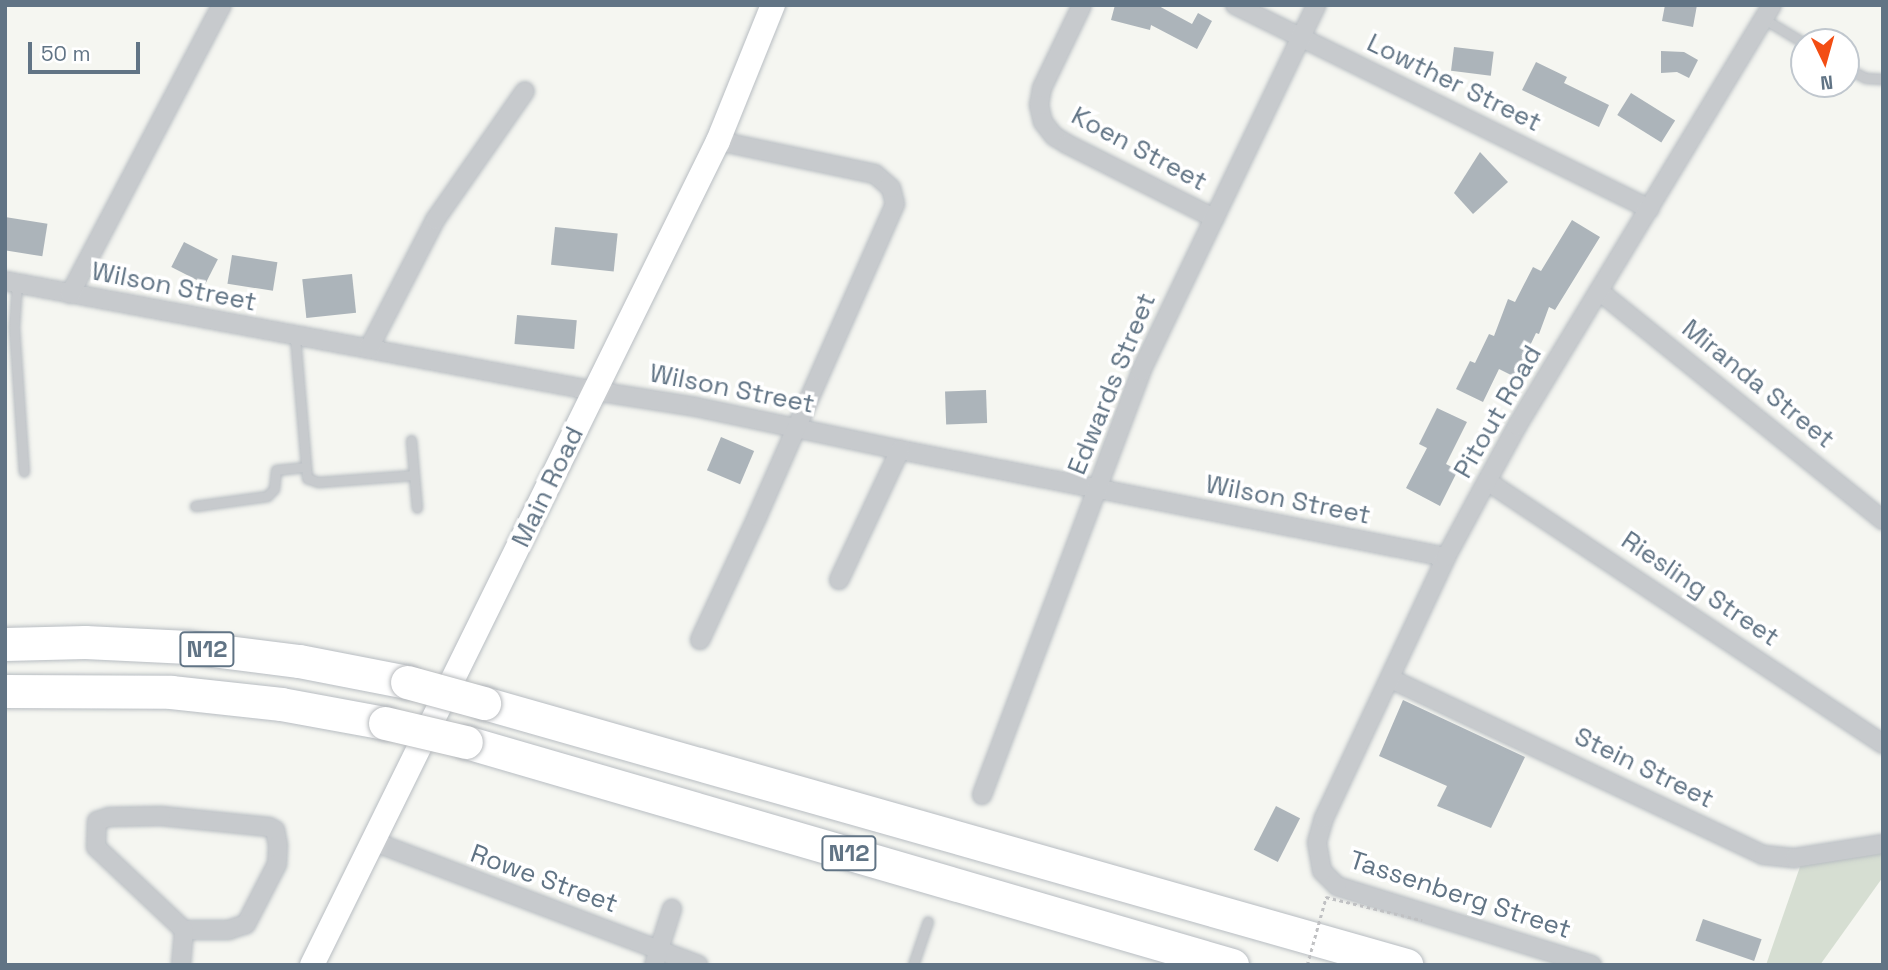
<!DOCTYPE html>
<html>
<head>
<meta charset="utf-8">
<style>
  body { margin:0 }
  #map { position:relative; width:1888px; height:970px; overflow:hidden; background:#f5f6f1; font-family:"Space Grotesk",sans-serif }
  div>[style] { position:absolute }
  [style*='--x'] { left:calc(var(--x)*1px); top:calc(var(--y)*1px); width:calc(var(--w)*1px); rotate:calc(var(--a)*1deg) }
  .green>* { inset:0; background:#d6ded2 }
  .building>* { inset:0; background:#acb4ba; transform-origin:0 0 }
  .roads { filter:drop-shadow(0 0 2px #b8bdc2) drop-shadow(0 0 2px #b8bdc2) }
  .lane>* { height:9px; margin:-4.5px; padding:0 4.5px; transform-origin:4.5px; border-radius:4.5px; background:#c7cacd }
  .street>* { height:18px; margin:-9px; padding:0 9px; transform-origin:9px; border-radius:9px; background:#c7cacd }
  .secondary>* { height:24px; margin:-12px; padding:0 12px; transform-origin:12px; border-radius:12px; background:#fff }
  .highway>* { height:33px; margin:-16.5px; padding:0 16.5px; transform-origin:16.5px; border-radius:16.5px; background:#fff }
  .path-bridge>* { height:2.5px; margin-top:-1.25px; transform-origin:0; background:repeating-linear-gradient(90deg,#c0c1c3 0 3.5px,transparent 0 7px) }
  .bridges { filter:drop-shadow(0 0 2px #b8bbbe) drop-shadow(0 0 2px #b8bbbe) }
  .highway-bridge>* { height:33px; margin:-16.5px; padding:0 16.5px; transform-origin:16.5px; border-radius:16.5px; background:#fff }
  span { translate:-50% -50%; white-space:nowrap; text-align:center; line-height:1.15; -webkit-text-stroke:7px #fff; paint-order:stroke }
  .shield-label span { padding:2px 5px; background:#fff; border:2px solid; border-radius:5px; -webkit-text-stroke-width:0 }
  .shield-label { font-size:24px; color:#617485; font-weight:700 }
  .street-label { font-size:26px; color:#617485 }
  .frame { position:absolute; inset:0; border:7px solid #617485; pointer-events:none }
  .north { position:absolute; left:1790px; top:28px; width:70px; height:70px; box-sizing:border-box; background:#fff; border:2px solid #c0c7ce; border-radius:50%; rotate:175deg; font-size:19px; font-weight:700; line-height:28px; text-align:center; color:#617485 }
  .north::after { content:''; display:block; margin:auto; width:24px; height:32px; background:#f34d13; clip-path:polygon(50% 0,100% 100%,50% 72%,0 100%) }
  .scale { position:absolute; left:28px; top:42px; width:112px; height:32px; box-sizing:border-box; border:4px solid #617485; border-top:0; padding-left:9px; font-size:21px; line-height:24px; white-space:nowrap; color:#617485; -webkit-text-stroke:5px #fff; paint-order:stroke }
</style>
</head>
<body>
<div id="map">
  <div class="green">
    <div style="clip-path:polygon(1883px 849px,1883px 877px,1820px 965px,1766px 965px,1802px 861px)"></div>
  </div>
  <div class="building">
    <div style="clip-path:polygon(1115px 5px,1157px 5px,1192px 24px,1198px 13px,1212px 21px,1197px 49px,1151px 25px,1150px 30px,1111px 20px)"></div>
    <div style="clip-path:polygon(1665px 5px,1697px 5px,1693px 27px,1662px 21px)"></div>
    <div style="left:1454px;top:47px;width:40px;height:24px;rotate:7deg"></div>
    <div style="clip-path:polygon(1661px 51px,1684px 52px,1698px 60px,1689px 78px,1677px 72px,1661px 73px)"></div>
    <div style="clip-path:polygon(1536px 62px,1567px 77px,1564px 83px,1609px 105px,1599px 127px,1522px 90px)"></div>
    <div style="left:1631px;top:93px;width:52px;height:26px;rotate:32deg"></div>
    <div style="clip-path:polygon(1480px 152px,1508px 182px,1473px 214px,1454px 193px)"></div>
    <div style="left:5px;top:217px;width:43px;height:33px;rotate:9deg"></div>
    <div style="clip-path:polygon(1572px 220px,1600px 237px,1555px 310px,1549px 307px,1539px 334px,1536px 333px,1515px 377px,1499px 369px,1483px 402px,1456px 389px,1470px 361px,1475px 363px,1489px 334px,1494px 336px,1508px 299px,1515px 302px,1533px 267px,1541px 271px)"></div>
    <div style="left:555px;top:227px;width:63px;height:38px;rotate:6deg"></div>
    <div style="left:184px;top:242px;width:38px;height:28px;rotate:27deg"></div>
    <div style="left:232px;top:255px;width:46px;height:29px;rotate:9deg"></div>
    <div style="left:352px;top:274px;width:39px;height:50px;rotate:84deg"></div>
    <div style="left:517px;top:315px;width:60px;height:29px;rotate:5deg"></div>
    <div style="left:986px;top:390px;width:33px;height:41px;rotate:88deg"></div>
    <div style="clip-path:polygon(1437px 408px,1467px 422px,1446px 464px,1458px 470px,1440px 506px,1406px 488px,1427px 448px,1419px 444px)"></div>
    <div style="left:721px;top:437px;width:36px;height:36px;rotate:23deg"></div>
    <div style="clip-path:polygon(1403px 700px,1525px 757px,1491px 828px,1437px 806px,1447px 786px,1379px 756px)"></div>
    <div style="left:1276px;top:806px;width:27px;height:49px;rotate:27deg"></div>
    <div style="left:1703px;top:919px;width:62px;height:23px;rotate:19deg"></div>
  </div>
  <div class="roads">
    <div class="lane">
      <div style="--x:1764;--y:19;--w:47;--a:31"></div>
      <div style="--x:1846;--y:68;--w:22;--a:27"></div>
      <div style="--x:1866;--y:78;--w:17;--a:3"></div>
      <div style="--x:17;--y:283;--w:44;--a:93.9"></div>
      <div style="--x:14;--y:327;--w:145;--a:86.1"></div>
      <div style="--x:295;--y:337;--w:142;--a:85.1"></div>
      <div style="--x:307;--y:478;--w:12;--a:20"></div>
      <div style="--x:318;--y:482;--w:96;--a:-4.2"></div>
      <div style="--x:411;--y:440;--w:68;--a:85"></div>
      <div style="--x:195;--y:506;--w:73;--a:-7.9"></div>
      <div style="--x:267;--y:496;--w:10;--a:-45"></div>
      <div style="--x:274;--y:489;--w:19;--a:-84"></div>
      <div style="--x:276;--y:470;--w:30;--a:-6"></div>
      <div style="--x:913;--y:965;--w:46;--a:-71.2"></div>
    </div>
    <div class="street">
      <div style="--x:1082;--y:5;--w:92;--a:115.7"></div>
      <div style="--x:1042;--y:88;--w:17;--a:100"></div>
      <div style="--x:1039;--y:105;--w:17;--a:77"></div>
      <div style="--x:1043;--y:122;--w:18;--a:52"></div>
      <div style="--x:1054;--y:136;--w:15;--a:32"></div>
      <div style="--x:1067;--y:144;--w:165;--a:26.7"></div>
      <div style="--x:1235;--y:5;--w:462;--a:26.2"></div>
      <div style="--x:5;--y:281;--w:600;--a:10.56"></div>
      <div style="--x:595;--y:391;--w:102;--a:9"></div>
      <div style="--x:696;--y:407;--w:208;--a:11.9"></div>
      <div style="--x:900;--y:450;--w:556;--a:11.09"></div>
      <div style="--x:1599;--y:291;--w:365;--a:38.9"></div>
      <div style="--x:70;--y:294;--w:327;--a:-62.3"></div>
      <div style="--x:369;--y:348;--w:144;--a:-62.7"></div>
      <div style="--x:435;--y:220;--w:157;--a:-55.1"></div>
      <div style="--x:1487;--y:481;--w:475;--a:33.6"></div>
      <div style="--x:839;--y:580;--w:144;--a:-64.9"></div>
      <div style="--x:700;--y:640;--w:136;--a:-65.1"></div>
      <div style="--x:757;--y:517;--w:342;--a:-66.2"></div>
      <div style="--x:895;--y:204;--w:16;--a:-104"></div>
      <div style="--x:891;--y:188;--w:21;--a:-139"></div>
      <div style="--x:875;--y:174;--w:160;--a:-168.1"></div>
      <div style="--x:1391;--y:679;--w:412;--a:25.3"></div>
      <div style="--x:1764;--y:855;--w:31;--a:6"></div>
      <div style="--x:1795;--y:858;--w:89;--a:-9"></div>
      <div style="--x:982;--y:795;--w:453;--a:-69.4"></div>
      <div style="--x:1141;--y:371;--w:406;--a:-64.4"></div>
      <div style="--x:161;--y:816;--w:109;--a:5.8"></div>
      <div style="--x:269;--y:827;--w:7;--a:27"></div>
      <div style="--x:275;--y:830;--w:15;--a:79"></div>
      <div style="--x:278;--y:845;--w:19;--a:93"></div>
      <div style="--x:277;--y:864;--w:68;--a:117.3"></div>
      <div style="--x:246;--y:924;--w:18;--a:161"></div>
      <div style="--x:229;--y:930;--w:45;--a:180"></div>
      <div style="--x:184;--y:930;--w:121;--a:-136.7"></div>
      <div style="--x:96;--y:847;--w:26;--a:-88"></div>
      <div style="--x:97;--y:821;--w:13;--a:-18"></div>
      <div style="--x:109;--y:817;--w:52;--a:-1.1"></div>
      <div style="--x:372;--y:841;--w:349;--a:20.8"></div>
      <div style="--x:181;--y:965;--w:35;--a:-85"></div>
      <div style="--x:654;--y:965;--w:59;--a:-72.2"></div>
      <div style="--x:1592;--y:965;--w:267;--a:-162.8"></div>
      <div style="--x:1337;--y:886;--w:21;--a:-135"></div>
      <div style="--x:1322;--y:871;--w:29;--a:-100"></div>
      <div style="--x:1317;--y:842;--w:25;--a:-74"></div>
      <div style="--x:1324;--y:818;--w:288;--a:-64.9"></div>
      <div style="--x:1446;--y:557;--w:86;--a:-61.7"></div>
      <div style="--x:1487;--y:481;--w:63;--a:-61.4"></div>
      <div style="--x:1517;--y:426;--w:492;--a:-58.8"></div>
    </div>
    <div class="secondary">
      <div style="--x:312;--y:965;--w:919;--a:-63.77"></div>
      <div style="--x:718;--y:141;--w:147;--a:-68"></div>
    </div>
    <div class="highway">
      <div style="--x:5;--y:644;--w:80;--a:-1.4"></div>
      <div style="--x:85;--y:642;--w:103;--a:2.8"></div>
      <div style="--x:188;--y:647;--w:112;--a:7.2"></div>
      <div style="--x:299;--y:661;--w:110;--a:11"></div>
      <div style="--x:5;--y:691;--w:166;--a:0.3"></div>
      <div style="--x:171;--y:692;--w:111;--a:6.2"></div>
      <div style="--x:281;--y:704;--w:106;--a:10.4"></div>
      <div style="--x:484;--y:703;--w:959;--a:15.86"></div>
      <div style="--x:466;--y:742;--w:798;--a:16.23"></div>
    </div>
  </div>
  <div class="path-bridge">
    <div style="--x:1307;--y:965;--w:71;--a:-74.4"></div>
    <div style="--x:1326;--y:897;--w:99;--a:13.5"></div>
  </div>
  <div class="bridges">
    <div class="highway-bridge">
      <div style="--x:407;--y:682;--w:80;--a:15.3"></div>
      <div style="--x:385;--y:723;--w:83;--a:13.2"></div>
    </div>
  </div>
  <div class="shield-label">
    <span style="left:207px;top:649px">N12</span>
    <span style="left:849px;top:853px">N12</span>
  </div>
  <div class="street-label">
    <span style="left:1454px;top:83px;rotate:26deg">Lowther Street</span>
    <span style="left:1139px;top:149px;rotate:28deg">Koen Street</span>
    <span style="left:174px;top:287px;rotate:11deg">Wilson Street</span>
    <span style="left:1112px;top:384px;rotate:-68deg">Edwards Street</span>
    <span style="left:1758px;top:384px;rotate:39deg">Miranda Street</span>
    <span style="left:732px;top:389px;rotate:11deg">Wilson Street</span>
    <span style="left:1498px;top:412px;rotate:-60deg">Pitout Road</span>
    <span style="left:548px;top:487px;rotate:-64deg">Main Road</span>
    <span style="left:1288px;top:500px;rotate:11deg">Wilson Street</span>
    <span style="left:1700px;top:589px;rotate:34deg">Riesling Street</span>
    <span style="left:1644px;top:768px;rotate:26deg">Stein Street</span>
    <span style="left:544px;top:879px;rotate:20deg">Rowe Street</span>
    <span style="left:1460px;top:895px;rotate:18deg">Tassenberg Street</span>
  </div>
  <div class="frame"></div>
  <div class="north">N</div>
  <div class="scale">50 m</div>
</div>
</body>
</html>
